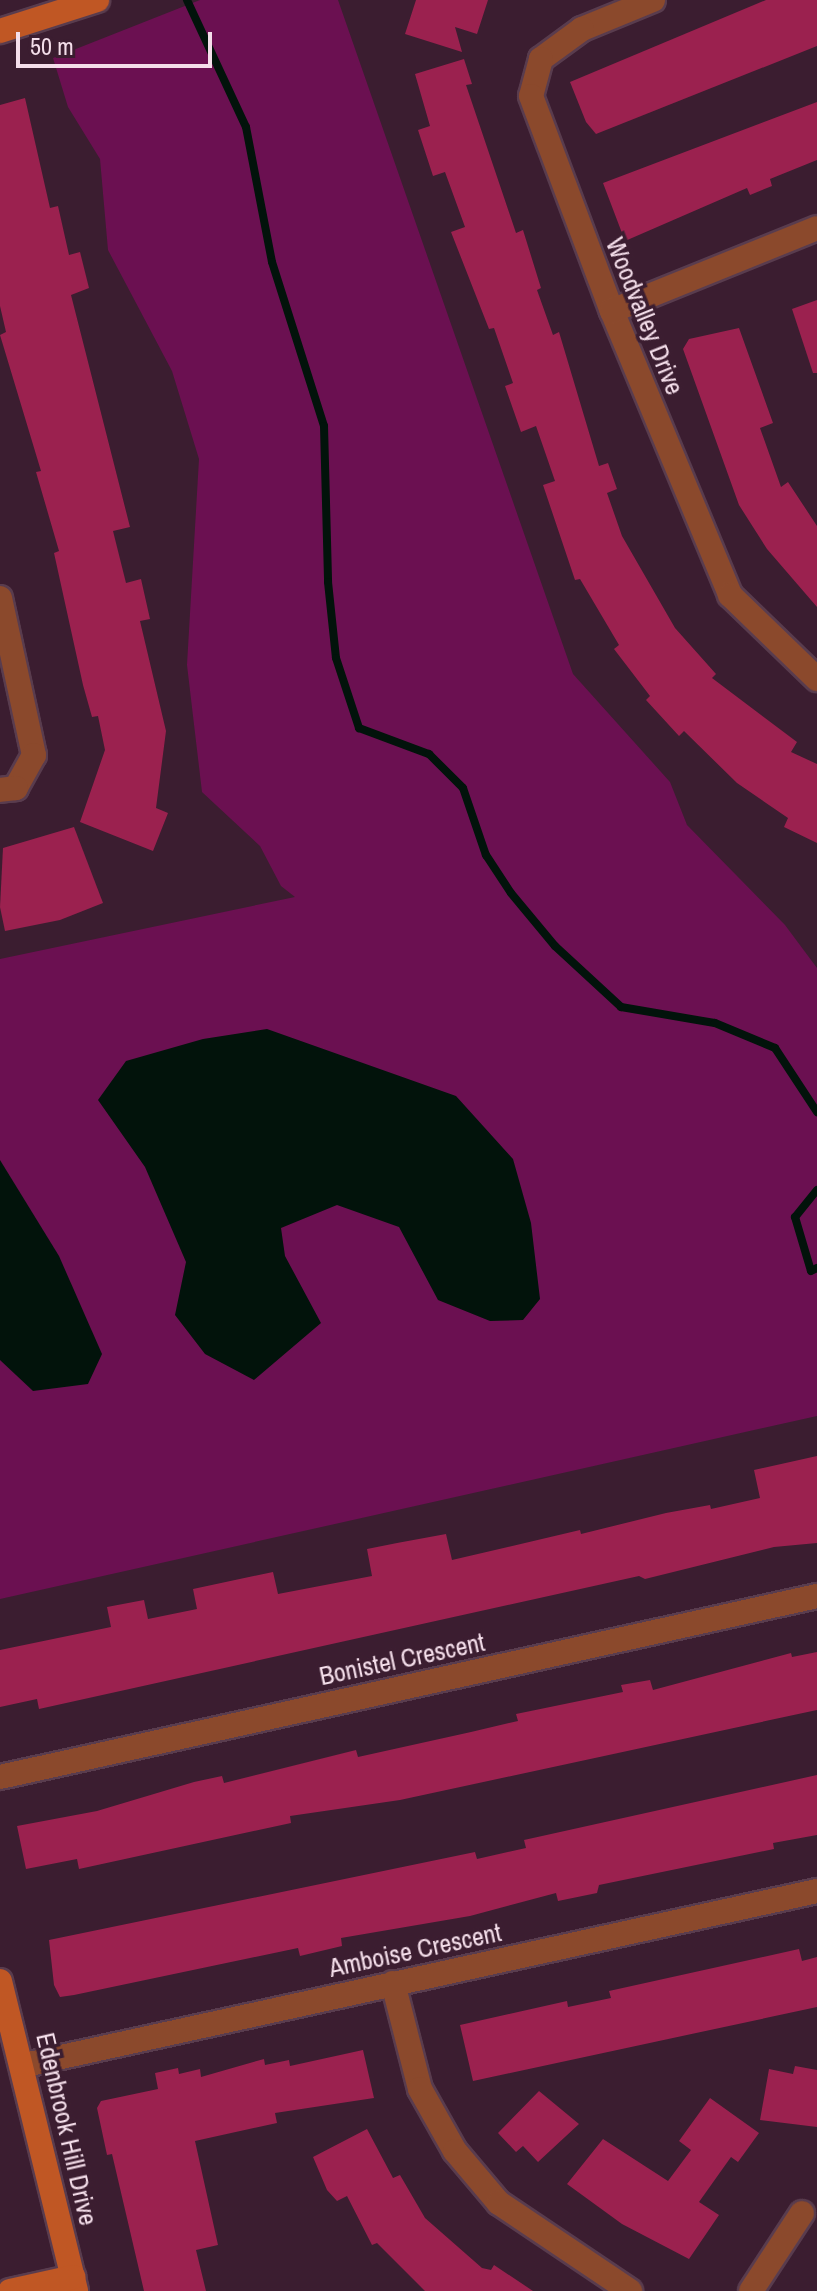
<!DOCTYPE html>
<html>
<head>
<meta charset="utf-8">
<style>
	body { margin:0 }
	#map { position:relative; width:817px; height:2291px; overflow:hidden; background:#3b1d30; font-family:"Archivo Narrow",sans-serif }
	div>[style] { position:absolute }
	.green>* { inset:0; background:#6b1051 }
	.water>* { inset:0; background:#02130b }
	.stream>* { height:8px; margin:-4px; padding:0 4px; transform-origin:4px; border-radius:4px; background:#02130b }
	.building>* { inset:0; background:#9b214f }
	.roads { filter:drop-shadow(2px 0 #593c4e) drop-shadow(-2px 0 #593c4e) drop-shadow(0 2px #593c4e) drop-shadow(0 -2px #593c4e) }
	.street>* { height:24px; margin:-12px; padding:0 12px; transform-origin:12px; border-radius:12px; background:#8b492c }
	.secondary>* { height:24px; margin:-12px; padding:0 12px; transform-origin:12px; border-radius:12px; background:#c05724 }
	span { translate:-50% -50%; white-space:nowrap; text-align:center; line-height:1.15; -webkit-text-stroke:7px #3b1d30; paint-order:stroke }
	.street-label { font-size:26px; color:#f4deea }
	.scale { position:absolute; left:16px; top:32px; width:196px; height:36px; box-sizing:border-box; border:4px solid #f4deea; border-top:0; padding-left:10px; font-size:24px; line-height:28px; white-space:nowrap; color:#f4deea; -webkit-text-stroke:6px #3b1d30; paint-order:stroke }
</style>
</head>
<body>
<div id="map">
	<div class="green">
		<i style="clip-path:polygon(200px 0,338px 0,573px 674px,670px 782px,687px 825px,785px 925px,817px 968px,817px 1416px,0 1599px,0 959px,295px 897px,281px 886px,260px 846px,202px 792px,187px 665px,199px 459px,172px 371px,108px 250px,100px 159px,68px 107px,53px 58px)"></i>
	</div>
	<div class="water">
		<i style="clip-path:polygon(267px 1029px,456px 1096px,513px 1159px,531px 1223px,540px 1299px,523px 1320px,490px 1321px,438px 1300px,399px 1227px,337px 1205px,281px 1228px,285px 1256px,321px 1323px,254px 1380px,205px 1354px,175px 1315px,186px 1262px,145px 1167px,98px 1100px,126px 1061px,203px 1039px)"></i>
		<i style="clip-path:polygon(0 1160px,59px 1256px,102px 1354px,88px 1384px,33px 1391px,0 1360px)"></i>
	</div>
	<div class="stream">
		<i style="left:187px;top:0;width:140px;rotate:65.1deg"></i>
		<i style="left:246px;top:127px;width:137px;rotate:79.1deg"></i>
		<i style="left:272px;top:262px;width:172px;rotate:72.4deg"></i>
		<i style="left:324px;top:426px;width:156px;rotate:88.5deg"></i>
		<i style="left:328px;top:582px;width:76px;rotate:84deg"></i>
		<i style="left:336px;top:658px;width:74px;rotate:71.8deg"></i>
		<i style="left:359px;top:728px;width:75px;rotate:20.4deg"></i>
		<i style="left:429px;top:754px;width:48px;rotate:45deg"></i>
		<i style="left:463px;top:788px;width:71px;rotate:71.1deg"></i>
		<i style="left:486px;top:855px;width:45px;rotate:56.7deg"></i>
		<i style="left:511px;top:893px;width:69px;rotate:50.3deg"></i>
		<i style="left:555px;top:946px;width:90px;rotate:42.7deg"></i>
		<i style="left:621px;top:1007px;width:95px;rotate:9.7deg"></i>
		<i style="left:715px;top:1023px;width:65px;rotate:22.6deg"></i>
		<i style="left:775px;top:1048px;width:77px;rotate:56.7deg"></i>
		<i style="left:817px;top:1190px;width:35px;rotate:129deg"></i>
		<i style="left:795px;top:1217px;width:56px;rotate:73.5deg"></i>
		<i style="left:811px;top:1271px;width:7px;rotate:-27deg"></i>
	</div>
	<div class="building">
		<i style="clip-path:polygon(416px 0,488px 0,477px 34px,455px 27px,462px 52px,405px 34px)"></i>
		<i style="clip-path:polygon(766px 0,817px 0,817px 46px,596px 134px,586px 122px,570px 82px)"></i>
		<i style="clip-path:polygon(464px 59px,472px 84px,466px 85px,516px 233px,523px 230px,541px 288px,537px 290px,553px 335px,559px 332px,599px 466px,608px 463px,617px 489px,607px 493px,622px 536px,675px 628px,716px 674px,712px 678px,797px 742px,791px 752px,817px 764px,817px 843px,784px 827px,788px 818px,737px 783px,684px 731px,679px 736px,646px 700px,650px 696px,614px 649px,619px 645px,580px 579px,575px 580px,543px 485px,555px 481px,536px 426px,521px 432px,505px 386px,513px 383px,494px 328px,489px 329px,451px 232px,465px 227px,445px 172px,433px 176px,418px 130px,430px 126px,415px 74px)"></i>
		<i style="clip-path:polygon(25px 98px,50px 208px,58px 206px,69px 255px,80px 252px,89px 288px,71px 295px,130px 527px,113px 531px,126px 583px,141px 579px,150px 619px,140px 621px,166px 731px,156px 808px,168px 813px,153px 851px,80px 822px,105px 750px,98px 716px,92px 717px,83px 685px,54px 553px,59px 551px,36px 472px,41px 471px,0 335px,6px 332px,0 306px,0 105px)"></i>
		<i style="clip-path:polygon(817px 102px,817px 160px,770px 179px,772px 186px,750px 195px,747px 188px,625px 241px,603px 183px)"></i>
		<i style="clip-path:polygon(817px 300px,817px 373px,813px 373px,792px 309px)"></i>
		<i style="clip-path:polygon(739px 328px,773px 423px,760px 428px,781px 487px,788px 482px,817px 526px,817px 607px,767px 549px,739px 505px,683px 349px,689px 339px)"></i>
		<i style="clip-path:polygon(74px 827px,103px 903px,60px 920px,5px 931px,0 907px,3px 848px)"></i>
		<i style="clip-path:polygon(817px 1456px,817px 1543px,774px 1547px,645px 1579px,639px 1576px,39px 1709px,37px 1699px,0 1707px,0 1650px,111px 1627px,107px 1607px,144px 1600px,148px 1619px,197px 1609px,193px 1589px,273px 1572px,278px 1594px,372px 1576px,367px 1549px,397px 1543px,446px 1534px,452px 1560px,580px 1530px,581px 1534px,666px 1513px,710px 1505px,711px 1509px,760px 1498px,754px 1470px)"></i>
		<i style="clip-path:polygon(817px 1652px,817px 1710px,400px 1800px,290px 1816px,291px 1823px,79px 1869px,77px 1859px,26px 1869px,17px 1826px,97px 1811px,194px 1782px,222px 1776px,224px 1783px,356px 1750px,358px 1757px,471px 1732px,518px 1721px,516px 1714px,623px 1692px,621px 1685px,650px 1680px,653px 1690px,791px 1653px,792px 1657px)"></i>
		<i style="clip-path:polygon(817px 1775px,817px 1835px,773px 1843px,774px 1849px,599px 1885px,597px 1893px,558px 1901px,556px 1893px,470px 1916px,341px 1938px,342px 1946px,300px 1956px,298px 1948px,74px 1995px,60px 1997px,54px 1985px,49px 1940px,475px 1852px,477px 1859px,526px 1848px,524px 1840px)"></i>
		<i style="clip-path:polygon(799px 1949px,802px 1961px,817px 1957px,817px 2007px,473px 2081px,460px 2025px,567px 2001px,568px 2007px,611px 1998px,609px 1991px)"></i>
		<i style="clip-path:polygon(363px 2050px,374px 2098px,275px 2113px,277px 2123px,195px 2141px,218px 2245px,196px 2250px,206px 2291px,144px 2291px,112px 2154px,107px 2155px,97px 2108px,101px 2101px,158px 2089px,155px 2073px,178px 2068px,179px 2074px,200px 2069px,201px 2077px,264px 2059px,265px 2065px,289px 2060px,290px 2066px)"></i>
		<i style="clip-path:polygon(795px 2066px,817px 2070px,817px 2127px,760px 2120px,769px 2069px,793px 2074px)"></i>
		<i style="clip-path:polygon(539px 2091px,579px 2124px,538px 2162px,523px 2146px,516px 2152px,498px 2133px)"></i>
		<i style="clip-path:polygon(710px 2098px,759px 2133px,738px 2162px,731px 2157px,699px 2202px,719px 2215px,689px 2259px,622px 2224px,567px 2184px,603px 2139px,668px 2181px,691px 2150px,679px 2141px)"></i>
		<i style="clip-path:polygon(367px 2129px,393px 2178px,400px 2175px,425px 2218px,482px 2268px,491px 2270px,494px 2265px,533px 2291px,425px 2291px,377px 2243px,372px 2245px,347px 2196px,337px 2201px,327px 2190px,313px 2157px)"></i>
	</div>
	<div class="roads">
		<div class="street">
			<i style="left:653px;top:0;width:77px;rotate:157.8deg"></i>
			<i style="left:582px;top:29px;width:51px;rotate:143.8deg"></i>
			<i style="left:541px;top:59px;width:38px;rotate:105deg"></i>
			<i style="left:531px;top:96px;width:230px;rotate:69.4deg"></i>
			<i style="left:612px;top:311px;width:308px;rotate:67.4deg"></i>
			<i style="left:730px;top:595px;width:121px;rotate:44deg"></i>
			<i style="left:612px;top:311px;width:221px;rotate:-22deg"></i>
			<i style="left:0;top:598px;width:161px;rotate:77.8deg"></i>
			<i style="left:34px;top:755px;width:38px;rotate:119deg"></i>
			<i style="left:16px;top:788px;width:16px;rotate:173deg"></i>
			<i style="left:0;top:1777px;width:837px;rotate:-12.49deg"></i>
			<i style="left:393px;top:1983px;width:109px;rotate:75.7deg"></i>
			<i style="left:420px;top:2089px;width:71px;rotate:60.6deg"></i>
			<i style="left:455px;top:2151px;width:68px;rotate:49.8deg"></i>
			<i style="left:499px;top:2203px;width:158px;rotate:33.9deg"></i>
			<i style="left:25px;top:2065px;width:811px;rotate:-12.39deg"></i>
			<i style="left:751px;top:2291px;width:93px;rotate:-56.8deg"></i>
		</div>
		<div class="secondary">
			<i style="left:0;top:31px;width:102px;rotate:-17.7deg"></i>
			<i style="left:0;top:1981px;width:319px;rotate:76.2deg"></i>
			<i style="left:10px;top:2291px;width:65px;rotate:-12.5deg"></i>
		</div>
	</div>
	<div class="street-label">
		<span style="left:645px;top:316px;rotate:68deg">Woodvalley Drive</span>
		<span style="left:402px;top:1659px;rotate:-12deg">Bonistel Crescent</span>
		<span style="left:415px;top:1950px;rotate:-12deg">Amboise Crescent</span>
		<span style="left:67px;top:2129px;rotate:77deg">Edenbrook Hill Drive</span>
	</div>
	<div class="scale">50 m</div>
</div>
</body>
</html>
